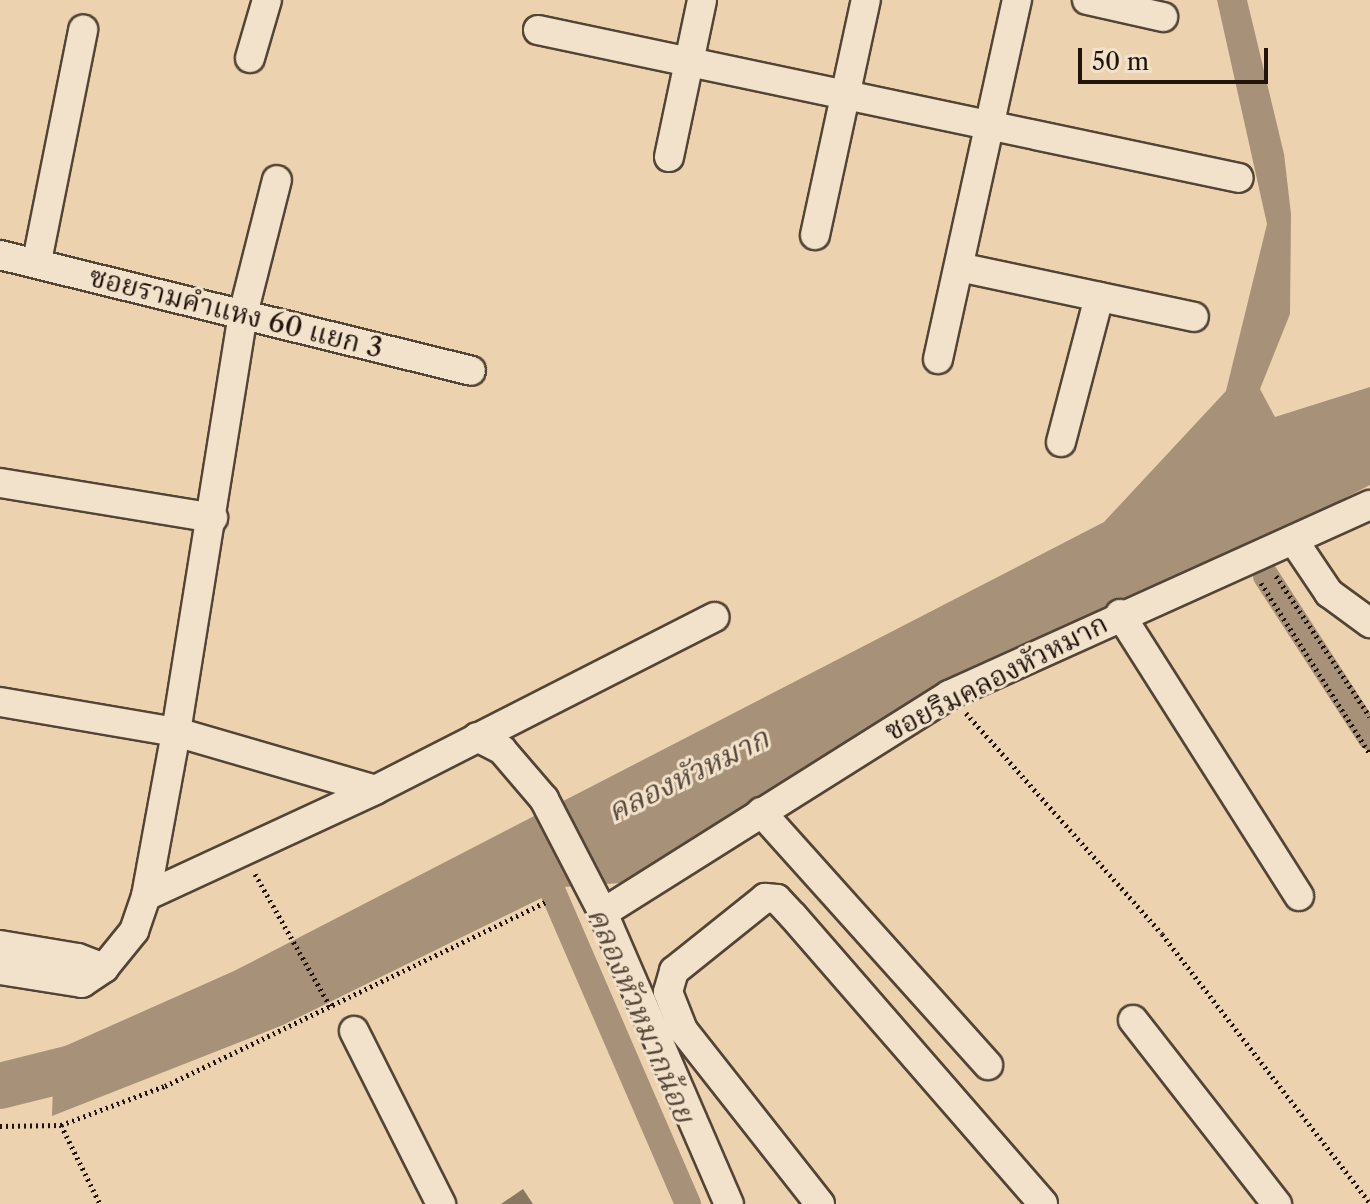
<!DOCTYPE html>
<html>
<head>
<meta charset="utf-8">
<style>
	body { margin:0 }
	#map { position:relative; width:1370px; height:1204px; overflow:hidden; background:#ecd2af; font-family:"Libre Caslon Text","Noto Serif Thai",serif }
	div>[style] { position:absolute }
	.water>* { inset:0; background:#a79178 }
	.canal>* { height:26px; margin:-13px; padding:0 13px; transform-origin:13px; border-radius:13px; background:#a79178 }
	.river>* { height:46px; margin:-23px; padding:0 23px; transform-origin:23px; border-radius:23px; background:#a79178 }
	.building>* { inset:0; background:#8a7761 }
	.path>* { height:5px; margin-top:-2.5px; transform-origin:0; background:repeating-linear-gradient(90deg,#20140d 0 2px,transparent 0 6px) }
	.roads { filter:drop-shadow(2px 0 #534436) drop-shadow(-2px 0 #534436) drop-shadow(0 2px #534436) drop-shadow(0 -2px #534436) }
	.minor>* { height:28px; margin:-14px; padding:0 14px; transform-origin:14px; border-radius:14px; background:#f3e2cb }
	span { translate:-50% -50%; white-space:nowrap; text-align:center; line-height:1.15; -webkit-text-stroke:6px #f3e2cb; paint-order:stroke }
	.street-label { font-size:28px; color:#20140d }
	.water-label { font-size:30px; color:#564638; font-style:italic }
	.scale { position:absolute; left:1078px; top:48px; width:190px; height:36px; box-sizing:border-box; border:4px solid #20140d; border-top:0; padding-left:10px; font-size:24px; line-height:28px; white-space:nowrap; color:#20140d; -webkit-text-stroke:6px #f3e2cb; paint-order:stroke }
</style>
</head>
<body>
<div id="map">
	<div class="water">
		<i style="clip-path:polygon(1217px 0,1247px 0,1284px 154px,1291px 214px,1290px 314px,1260px 389px,1275px 417px,1370px 387px,1370px 485px,1270px 537px,941px 687px,621px 883px,564px 887px,283px 1025px,52px 1116px,54px 1051px,234px 971px,1104px 522px,1226px 391px,1267px 224px)"></i>
	</div>
	<div class="canal">
		<i style="left:1266px;top:576px;width:192px;rotate:57.1deg"></i>
		<i style="left:540px;top:862px;width:373px;rotate:66.6deg"></i>
	</div>
	<div class="river">
		<i style="left:0;top:1086px;width:115px;rotate:-14deg"></i>
	</div>
	<div class="building">
		<i style="clip-path:polygon(523px 1189px,533px 1204px,501px 1204px)"></i>
	</div>
	<div class="path">
		<i style="left:1276px;top:576px;width:169px;rotate:56.3deg"></i>
		<i style="left:1261px;top:583px;width:203px;rotate:57.5deg"></i>
		<i style="left:966px;top:713px;width:295px;rotate:48.4deg"></i>
		<i style="left:1162px;top:934px;width:340px;rotate:52.3deg"></i>
		<i style="left:255px;top:874px;width:154px;rotate:60.4deg"></i>
		<i style="left:61px;top:1125px;width:88px;rotate:63.7deg"></i>
		<i style="left:0;top:1126px;width:61px;rotate:-0.9deg"></i>
		<i style="left:61px;top:1125px;width:111px;rotate:-20.6deg"></i>
		<i style="left:165px;top:1086px;width:425px;rotate:-25.8deg"></i>
	</div>
	<div class="roads">
		<div class="minor">
			<i style="left:1087px;top:0;width:78px;rotate:12.6deg"></i>
			<i style="left:538px;top:30px;width:716px;rotate:11.92deg"></i>
			<i style="left:250px;top:58px;width:60px;rotate:-73.7deg"></i>
			<i style="left:669px;top:157px;width:160px;rotate:-78.1deg"></i>
			<i style="left:815px;top:235px;width:240px;rotate:-77.8deg"></i>
			<i style="left:0;top:255px;width:485px;rotate:13.8deg"></i>
			<i style="left:37px;top:261px;width:236px;rotate:-78.7deg"></i>
			<i style="left:959px;top:267px;width:240px;rotate:12deg"></i>
			<i style="left:938px;top:359px;width:368px;rotate:-77.6deg"></i>
			<i style="left:1061px;top:442px;width:150px;rotate:-75.3deg"></i>
			<i style="left:0;top:483px;width:216px;rotate:9.3deg"></i>
			<i style="left:1294px;top:541px;width:63px;rotate:56.1deg"></i>
			<i style="left:1329px;top:593px;width:51px;rotate:36.2deg"></i>
			<i style="left:1120px;top:614px;width:334px;rotate:57.6deg"></i>
			<i style="left:0;top:702px;width:179px;rotate:9.7deg"></i>
			<i style="left:176px;top:732px;width:207px;rotate:16.2deg"></i>
			<i style="left:477px;top:737px;width:28px;rotate:27deg"></i>
			<i style="left:502px;top:750px;width:65px;rotate:49.4deg"></i>
			<i style="left:544px;top:799px;width:128px;rotate:62.6deg"></i>
			<i style="left:603px;top:913px;width:317px;rotate:66.6deg"></i>
			<i style="left:761px;top:812px;width:340px;rotate:48.1deg"></i>
			<i style="left:146px;top:896px;width:252px;rotate:-24.8deg"></i>
			<i style="left:375px;top:790px;width:381px;rotate:-27deg"></i>
			<i style="left:603px;top:913px;width:409px;rotate:-32.2deg"></i>
			<i style="left:949px;top:695px;width:462px;rotate:-24.3deg"></i>
			<i style="left:0;top:945px;width:79px;rotate:9.5deg"></i>
			<i style="left:78px;top:958px;width:28px;rotate:21deg"></i>
			<i style="left:0;top:970px;width:83px;rotate:9deg"></i>
			<i style="left:82px;top:983px;width:27px;rotate:-34deg"></i>
			<i style="left:104px;top:968px;width:48px;rotate:-51deg"></i>
			<i style="left:134px;top:931px;width:37px;rotate:-71deg"></i>
			<i style="left:146px;top:896px;width:167px;rotate:-79.6deg"></i>
			<i style="left:176px;top:732px;width:423px;rotate:-80.9deg"></i>
			<i style="left:243px;top:314px;width:138px;rotate:-75.8deg"></i>
			<i style="left:1133px;top:1020px;width:234px;rotate:52deg"></i>
			<i style="left:354px;top:1031px;width:194px;rotate:63.3deg"></i>
			<i style="left:820px;top:1204px;width:221px;rotate:-128.2deg"></i>
			<i style="left:683px;top:1030px;width:41px;rotate:-111.5deg"></i>
			<i style="left:668px;top:992px;width:22px;rotate:-74deg"></i>
			<i style="left:674px;top:971px;width:117px;rotate:-38.7deg"></i>
			<i style="left:765px;top:898px;width:12px;rotate:5deg"></i>
			<i style="left:777px;top:899px;width:23px;rotate:47deg"></i>
			<i style="left:793px;top:916px;width:381px;rotate:49deg"></i>
		</div>
	</div>
	<div class="street-label">
		<span style="left:236px;top:312px;rotate:14deg">ซอยรามคำแหง 60 แยก 3</span>
		<span style="left:996px;top:677px;rotate:-27deg">ซอยริมคลองหัวหมาก</span>
	</div>
	<div class="water-label">
		<span style="left:688px;top:775px;rotate:-26deg">คลองหัวหมาก</span>
		<span style="left:641px;top:1015px;rotate:67deg">คลองหัวหมากน้อย</span>
	</div>
	<div class="scale">50 m</div>
</div>
</body>
</html>
